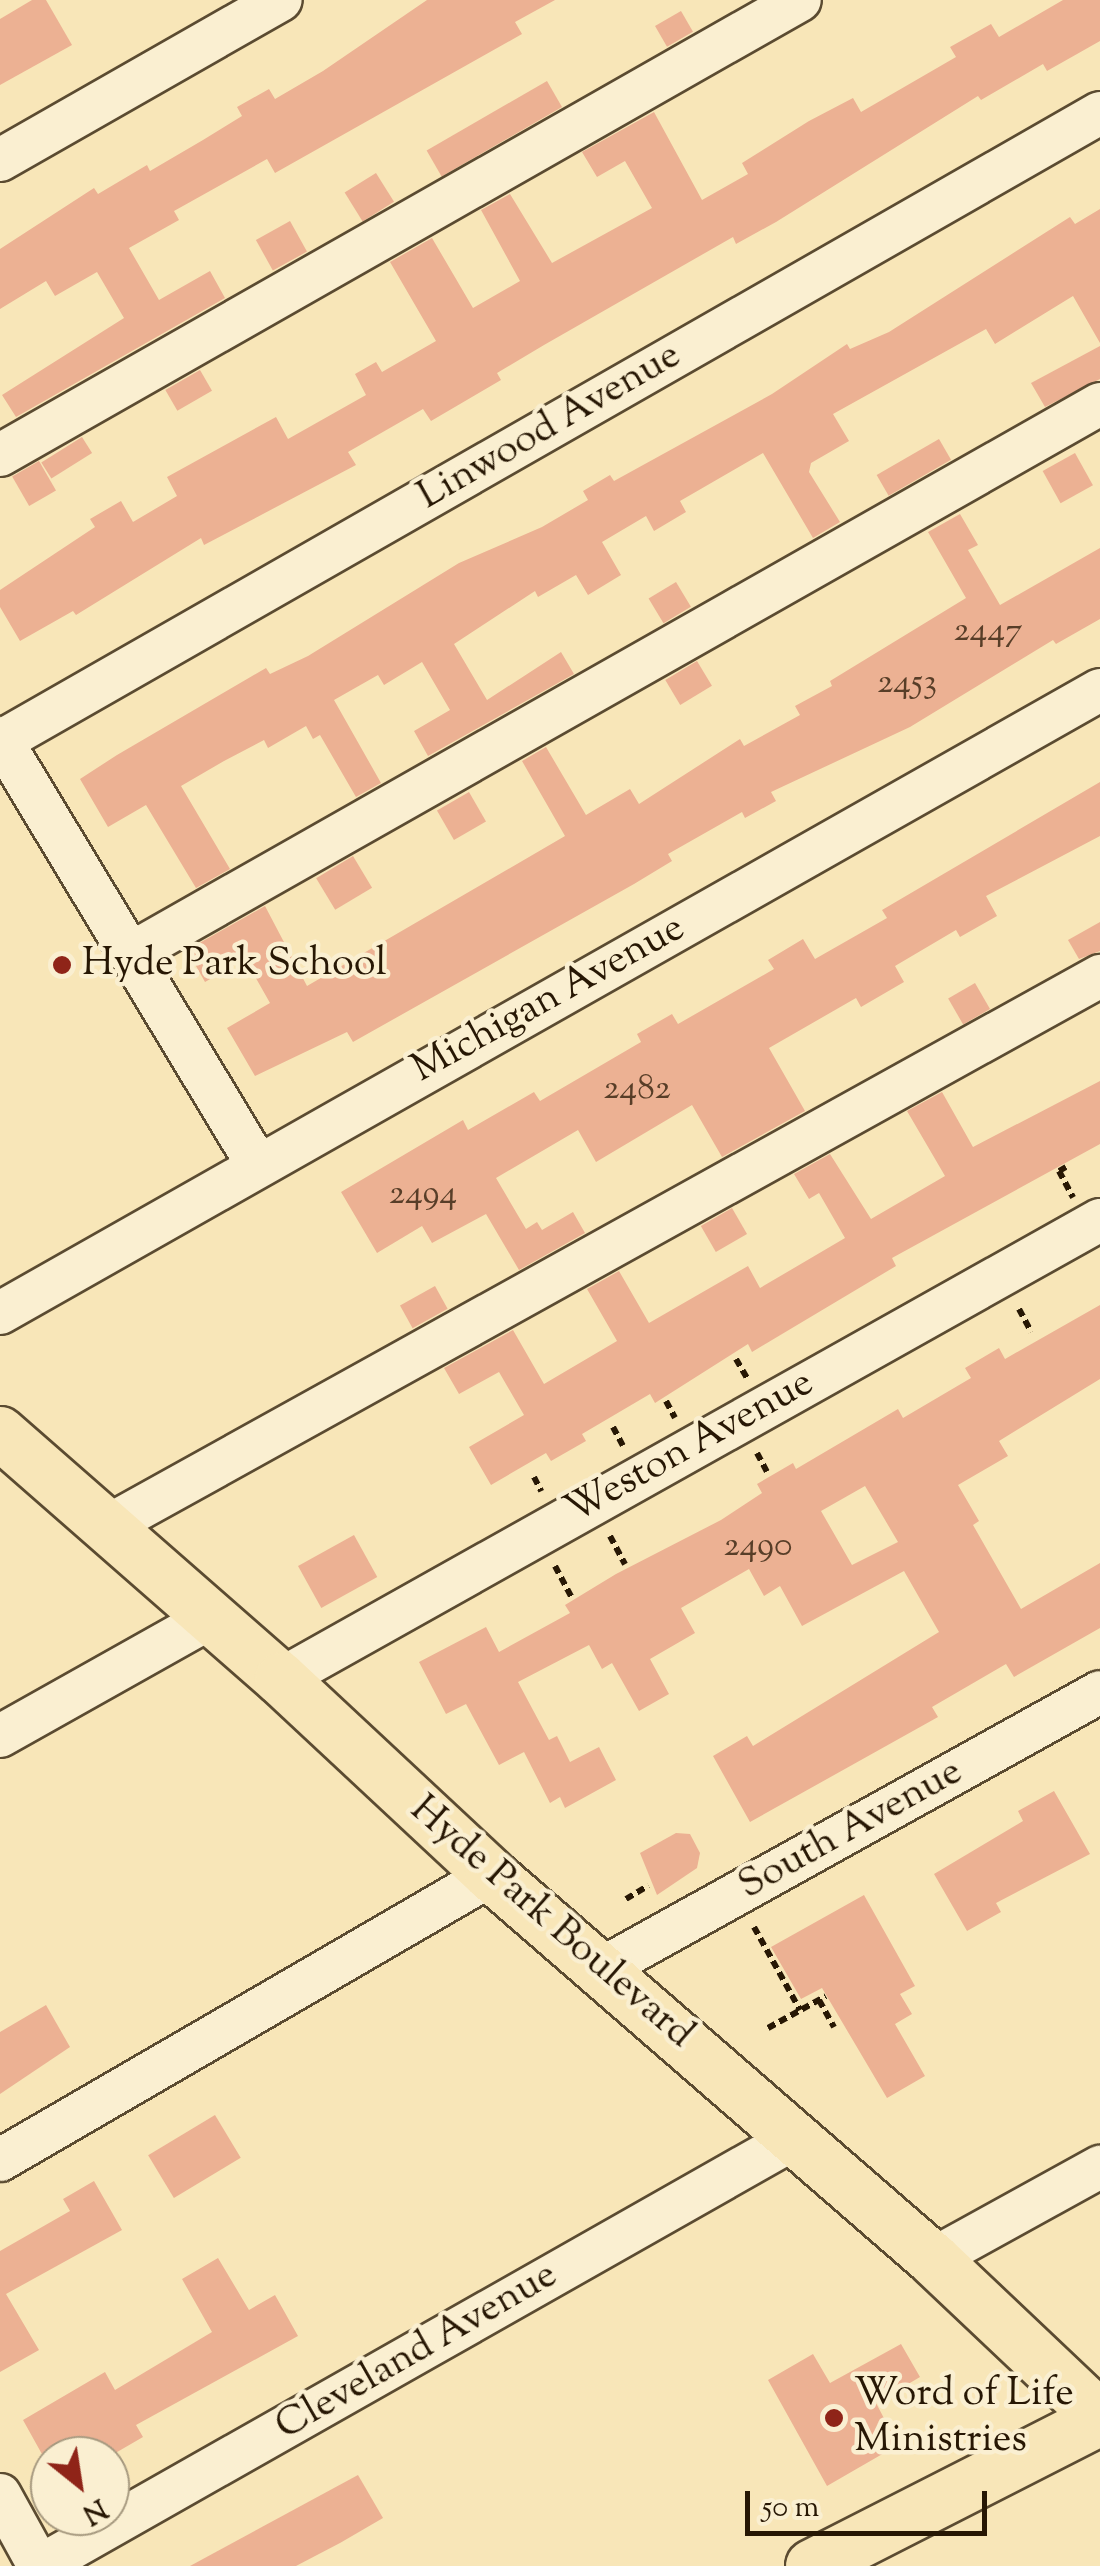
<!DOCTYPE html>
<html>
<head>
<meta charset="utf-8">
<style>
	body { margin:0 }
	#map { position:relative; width:1100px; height:2566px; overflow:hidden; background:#f8e6b8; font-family:"Sorts Mill Goudy",serif }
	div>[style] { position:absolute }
	.building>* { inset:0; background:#ecb193; transform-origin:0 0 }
	.path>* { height:6px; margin-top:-3px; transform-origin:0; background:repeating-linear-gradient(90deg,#271704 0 8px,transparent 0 13px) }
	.roads { filter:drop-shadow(2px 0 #5b4b31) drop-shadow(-2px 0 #5b4b31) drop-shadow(0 2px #5b4b31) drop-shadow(0 -2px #5b4b31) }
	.minor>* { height:42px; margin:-21px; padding:0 21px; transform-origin:21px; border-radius:21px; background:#faefd1 }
	.major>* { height:52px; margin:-26px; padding:0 26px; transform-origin:26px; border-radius:26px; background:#f8e6b8 }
	.dots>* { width:28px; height:28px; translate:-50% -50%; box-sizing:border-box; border:5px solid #faefd1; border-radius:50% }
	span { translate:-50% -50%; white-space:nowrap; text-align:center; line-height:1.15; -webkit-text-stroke:9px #faefd1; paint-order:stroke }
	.number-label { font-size:35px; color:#583e28 }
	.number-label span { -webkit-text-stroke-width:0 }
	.street-label { font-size:40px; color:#271704 }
	.poi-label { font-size:40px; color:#271704 }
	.left { translate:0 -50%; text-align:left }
	.north { position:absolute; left:30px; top:2436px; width:100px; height:100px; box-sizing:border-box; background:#faefd1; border:2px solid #a6997f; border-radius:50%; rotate:150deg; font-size:28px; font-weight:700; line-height:40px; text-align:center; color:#271704 }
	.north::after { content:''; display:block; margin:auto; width:35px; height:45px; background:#8f2418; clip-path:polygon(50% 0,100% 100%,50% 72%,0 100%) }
	.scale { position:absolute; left:745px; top:2491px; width:242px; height:45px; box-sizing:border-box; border:5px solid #271704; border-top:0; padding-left:12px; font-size:30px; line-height:35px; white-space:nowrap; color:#271704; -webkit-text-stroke:8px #faefd1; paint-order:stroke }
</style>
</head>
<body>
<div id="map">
	<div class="building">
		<i style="clip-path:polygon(32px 0,46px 0,72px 45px,0 85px,0 19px)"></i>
		<i style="clip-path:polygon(427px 0,555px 0,515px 22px,522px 34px,275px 173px,267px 159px,174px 211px,179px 220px,129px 248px,159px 300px,210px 271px,225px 298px,16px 417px,2px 395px,124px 318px,97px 272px,55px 296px,46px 281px,0 309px,0 249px,94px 188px,98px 194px,147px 165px,150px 171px,203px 140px,242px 116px,237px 107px,269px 89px,275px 99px,323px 71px)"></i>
		<i style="clip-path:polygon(1063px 0,1100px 0,1100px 41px,1047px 71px,1043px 64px,981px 100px,978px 96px,776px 222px,736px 244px,733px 237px,544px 345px,497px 373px,501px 380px,431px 421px,423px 409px,348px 452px,356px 465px,204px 545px,201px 538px,76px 615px,73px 611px,20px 641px,0 607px,0 590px,95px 527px,90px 519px,121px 501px,133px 522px,177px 496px,167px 477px,276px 417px,288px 439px,366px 395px,355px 374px,376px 362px,382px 372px,436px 341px,390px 262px,432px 238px,473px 308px,520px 281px,481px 210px,510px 194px,552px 263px,652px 208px,625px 161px,597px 177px,582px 152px,654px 112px,702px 200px,748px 174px,742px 163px,809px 121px,853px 98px,861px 112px,956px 57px,950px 47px,991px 24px,999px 37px)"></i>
		<i style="left:681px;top:11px;width:24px;height:30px;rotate:60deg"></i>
		<i style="left:547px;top:81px;width:30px;height:139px;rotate:60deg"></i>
		<i style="left:376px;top:173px;width:34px;height:37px;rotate:58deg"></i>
		<i style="clip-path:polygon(1100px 209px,1100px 343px,1073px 296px,995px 344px,986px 329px,833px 414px,849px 441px,811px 463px,809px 472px,840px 522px,813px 538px,763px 453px,680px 501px,686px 512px,654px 531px,646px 516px,602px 542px,621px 575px,588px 595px,576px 575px,538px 597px,535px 591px,454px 644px,487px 700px,561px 652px,574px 674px,428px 756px,414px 731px,450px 710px,422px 662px,384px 685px,378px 675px,334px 700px,381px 783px,356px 797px,320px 735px,313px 739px,306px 726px,268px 748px,264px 740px,224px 761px,181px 786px,230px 869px,196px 888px,146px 805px,108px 827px,80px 779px,117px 755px,266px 668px,270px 674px,308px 656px,459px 563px,542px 527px,588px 500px,583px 491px,610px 475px,614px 481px,772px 394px,847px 344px,850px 349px,889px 332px,1070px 217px,1075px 224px)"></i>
		<i style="left:290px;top:221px;width:35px;height:39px;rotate:61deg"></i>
		<i style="clip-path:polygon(1100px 346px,1100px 379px,1045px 407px,1031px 383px)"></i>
		<i style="left:200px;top:370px;width:24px;height:40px;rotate:60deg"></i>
		<i style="left:82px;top:437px;width:19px;height:48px;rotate:58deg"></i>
		<i style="left:939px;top:439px;width:24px;height:72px;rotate:60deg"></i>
		<i style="left:1075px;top:453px;width:37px;height:37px;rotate:61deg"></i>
		<i style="left:39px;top:461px;width:34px;height:31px;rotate:60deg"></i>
		<i style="clip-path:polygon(960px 514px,978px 545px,968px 550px,1000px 605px,1100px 548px,1100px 619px,1056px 644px,1053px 640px,910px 727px,771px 792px,776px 801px,745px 818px,742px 812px,668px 854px,672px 861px,634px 884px,353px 1042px,347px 1032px,255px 1076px,227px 1028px,270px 1003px,245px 959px,205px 982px,187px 950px,265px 906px,307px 986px,565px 836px,522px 761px,546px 747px,586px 815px,630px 789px,639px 804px,740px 739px,744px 746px,800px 715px,795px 706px,832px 686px,830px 681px,966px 598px,928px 532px)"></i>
		<i style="left:676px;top:582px;width:29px;height:32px;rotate:59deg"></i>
		<i style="left:697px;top:661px;width:29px;height:37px;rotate:59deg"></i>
		<i style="clip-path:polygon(1100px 782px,1100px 836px,986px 896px,997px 916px,960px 937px,956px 930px,895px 966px,904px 982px,861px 1007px,856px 998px,769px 1048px,805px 1111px,722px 1157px,692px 1105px,596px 1162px,578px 1130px,496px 1178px,526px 1229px,537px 1222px,542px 1230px,573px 1212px,585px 1233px,519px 1270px,486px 1214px,432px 1243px,422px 1226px,377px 1253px,341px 1192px,463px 1120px,468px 1130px,534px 1092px,540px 1101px,641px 1042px,637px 1034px,672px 1014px,678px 1024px,774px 969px,768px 960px,803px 939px,815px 959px,887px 918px,882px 910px)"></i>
		<i style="left:469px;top:792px;width:34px;height:37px;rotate:60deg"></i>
		<i style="left:353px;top:856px;width:37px;height:43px;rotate:59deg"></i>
		<i style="clip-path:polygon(1100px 922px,1100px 951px,1079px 959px,1068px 940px)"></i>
		<i style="left:975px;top:983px;width:30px;height:31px;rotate:60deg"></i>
		<i style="clip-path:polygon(1100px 1081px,1100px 1144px,892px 1258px,896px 1266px,752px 1352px,748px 1344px,655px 1403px,650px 1394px,582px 1434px,586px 1441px,551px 1461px,546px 1453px,491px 1485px,469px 1447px,524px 1415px,499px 1372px,459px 1394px,444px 1368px,513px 1330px,544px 1384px,617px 1341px,587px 1289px,619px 1271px,649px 1323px,748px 1266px,760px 1288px,845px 1238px,819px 1193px,809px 1199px,794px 1174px,830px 1154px,871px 1219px,945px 1176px,907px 1111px,942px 1092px,973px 1147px)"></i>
		<i style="left:732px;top:1208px;width:30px;height:36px;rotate:60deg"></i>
		<i style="left:435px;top:1286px;width:26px;height:40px;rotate:61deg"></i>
		<i style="clip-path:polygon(evenodd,1100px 1305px,1100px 1379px,999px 1441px,1008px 1456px,958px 1485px,979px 1521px,973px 1525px,1021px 1609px,1100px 1563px,1100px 1628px,1014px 1677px,1006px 1664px,932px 1707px,938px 1717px,750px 1822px,713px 1756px,747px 1736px,753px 1746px,939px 1632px,904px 1571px,802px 1626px,780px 1586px,764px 1596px,749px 1569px,681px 1608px,695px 1633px,650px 1659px,669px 1694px,639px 1711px,612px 1663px,602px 1669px,589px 1645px,518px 1682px,549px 1740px,557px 1736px,570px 1762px,599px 1747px,616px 1780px,565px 1808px,560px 1797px,550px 1803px,524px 1752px,499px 1765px,466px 1704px,446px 1714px,419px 1662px,486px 1627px,499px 1652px,570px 1613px,565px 1605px,616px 1574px,721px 1520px,762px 1493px,757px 1484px,793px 1463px,796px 1469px,898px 1409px,903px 1418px,971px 1378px,965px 1368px,999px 1348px,1005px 1359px,1100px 1305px,865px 1486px,898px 1542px,852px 1565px,821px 1511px,865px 1486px)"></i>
		<i style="left:354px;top:1535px;width:48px;height:64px;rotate:61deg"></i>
		<i style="clip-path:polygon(1054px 1791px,1090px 1854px,996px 1903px,1001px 1912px,967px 1931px,934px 1874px,1023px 1821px,1018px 1811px)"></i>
		<i style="clip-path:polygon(676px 1833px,690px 1834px,700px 1853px,697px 1868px,657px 1895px,640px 1853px)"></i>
		<i style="clip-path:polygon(864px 1895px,915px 1986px,900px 1994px,912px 2014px,895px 2024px,925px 2076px,887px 2098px,822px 1988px,801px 1999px,771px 1947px)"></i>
		<i style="clip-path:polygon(46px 2005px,70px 2047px,0 2094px,0 2032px)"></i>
		<i style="left:215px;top:2115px;width:50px;height:78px;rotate:59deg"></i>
		<i style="clip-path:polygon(94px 2181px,122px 2230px,6px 2294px,39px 2350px,0 2372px,0 2251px,70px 2211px,63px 2199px)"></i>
		<i style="clip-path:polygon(218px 2258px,249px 2310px,275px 2295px,298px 2336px,136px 2425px,143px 2437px,112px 2455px,105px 2444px,84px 2456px,43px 2456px,23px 2420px,105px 2372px,115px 2390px,212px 2332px,182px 2279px)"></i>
		<i style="clip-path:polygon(901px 2344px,920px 2377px,876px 2403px,898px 2445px,827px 2486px,768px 2380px,813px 2354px,830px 2383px)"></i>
		<i style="clip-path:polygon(358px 2475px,383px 2518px,340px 2543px,296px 2566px,190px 2566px)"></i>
	</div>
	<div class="path">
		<i style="left:1066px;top:1167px;width:8px;rotate:150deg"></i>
		<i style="left:1059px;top:1171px;width:30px;rotate:62deg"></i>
		<i style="left:1019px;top:1309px;width:26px;rotate:62deg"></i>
		<i style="left:736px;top:1359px;width:22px;rotate:60deg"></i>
		<i style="left:666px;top:1401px;width:19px;rotate:62deg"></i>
		<i style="left:613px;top:1427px;width:21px;rotate:62deg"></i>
		<i style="left:757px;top:1453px;width:21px;rotate:62deg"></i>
		<i style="left:534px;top:1477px;width:16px;rotate:63deg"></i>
		<i style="left:610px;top:1536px;width:32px;rotate:62deg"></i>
		<i style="left:555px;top:1566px;width:38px;rotate:62deg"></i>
		<i style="left:626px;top:1899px;width:26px;rotate:-31deg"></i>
		<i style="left:754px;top:1927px;width:95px;rotate:61deg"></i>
		<i style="left:819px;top:2000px;width:31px;rotate:61deg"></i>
		<i style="left:768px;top:2028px;width:66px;rotate:-28.9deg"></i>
	</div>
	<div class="roads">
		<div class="minor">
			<i style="left:0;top:160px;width:323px;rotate:-29.7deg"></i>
			<i style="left:0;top:455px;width:920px;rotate:-29.63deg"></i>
			<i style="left:0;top:738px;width:499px;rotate:58.9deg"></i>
			<i style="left:0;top:742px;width:1267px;rotate:-29.76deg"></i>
			<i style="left:130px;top:954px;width:1115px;rotate:-29.55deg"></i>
			<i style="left:0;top:1313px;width:1264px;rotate:-29.53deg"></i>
			<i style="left:106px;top:1527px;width:1137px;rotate:-29deg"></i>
			<i style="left:281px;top:1679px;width:939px;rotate:-29.27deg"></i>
			<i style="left:0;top:1736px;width:241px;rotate:-29.3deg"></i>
			<i style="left:603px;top:1968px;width:568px;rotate:-29.04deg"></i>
			<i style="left:0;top:2160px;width:568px;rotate:-30.13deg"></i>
			<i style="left:933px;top:2259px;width:191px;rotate:-28.9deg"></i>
			<i style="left:0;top:2495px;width:81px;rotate:61.2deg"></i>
			<i style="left:40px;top:2566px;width:868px;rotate:-29.55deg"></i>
		</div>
		<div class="major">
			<i style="left:0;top:1433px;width:373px;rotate:41.2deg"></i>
			<i style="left:281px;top:1679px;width:287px;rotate:43deg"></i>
			<i style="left:491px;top:1875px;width:586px;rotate:40.98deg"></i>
			<i style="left:933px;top:2259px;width:230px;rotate:43.4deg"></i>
			<i style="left:812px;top:2566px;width:323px;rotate:-27deg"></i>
		</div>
	</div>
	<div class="dots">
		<i style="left:62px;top:965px;background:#8f2418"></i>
		<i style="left:834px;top:2418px;background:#8f2418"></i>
	</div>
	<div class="number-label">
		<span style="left:988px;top:632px">2447</span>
		<span style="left:907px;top:684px">2453</span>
		<span style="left:637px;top:1090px">2482</span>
		<span style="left:423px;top:1195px">2494</span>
		<span style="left:758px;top:1547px">2490</span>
	</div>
	<div class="street-label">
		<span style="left:550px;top:427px;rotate:-30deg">Linwood Avenue</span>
		<span style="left:549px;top:1000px;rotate:-29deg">Michigan Avenue</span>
		<span style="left:690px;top:1448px;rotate:-29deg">Weston Avenue</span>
		<span style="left:851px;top:1830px;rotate:-29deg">South Avenue</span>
		<span style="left:551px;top:1923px;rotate:41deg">Hyde Park Boulevard</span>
		<span style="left:417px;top:2352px;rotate:-30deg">Cleveland Avenue</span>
	</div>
	<div class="poi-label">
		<span class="left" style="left:82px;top:965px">Hyde Park School</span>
		<span class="left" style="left:854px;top:2418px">Word of Life<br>Ministries</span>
	</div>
	<div class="north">N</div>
	<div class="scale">50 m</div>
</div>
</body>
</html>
